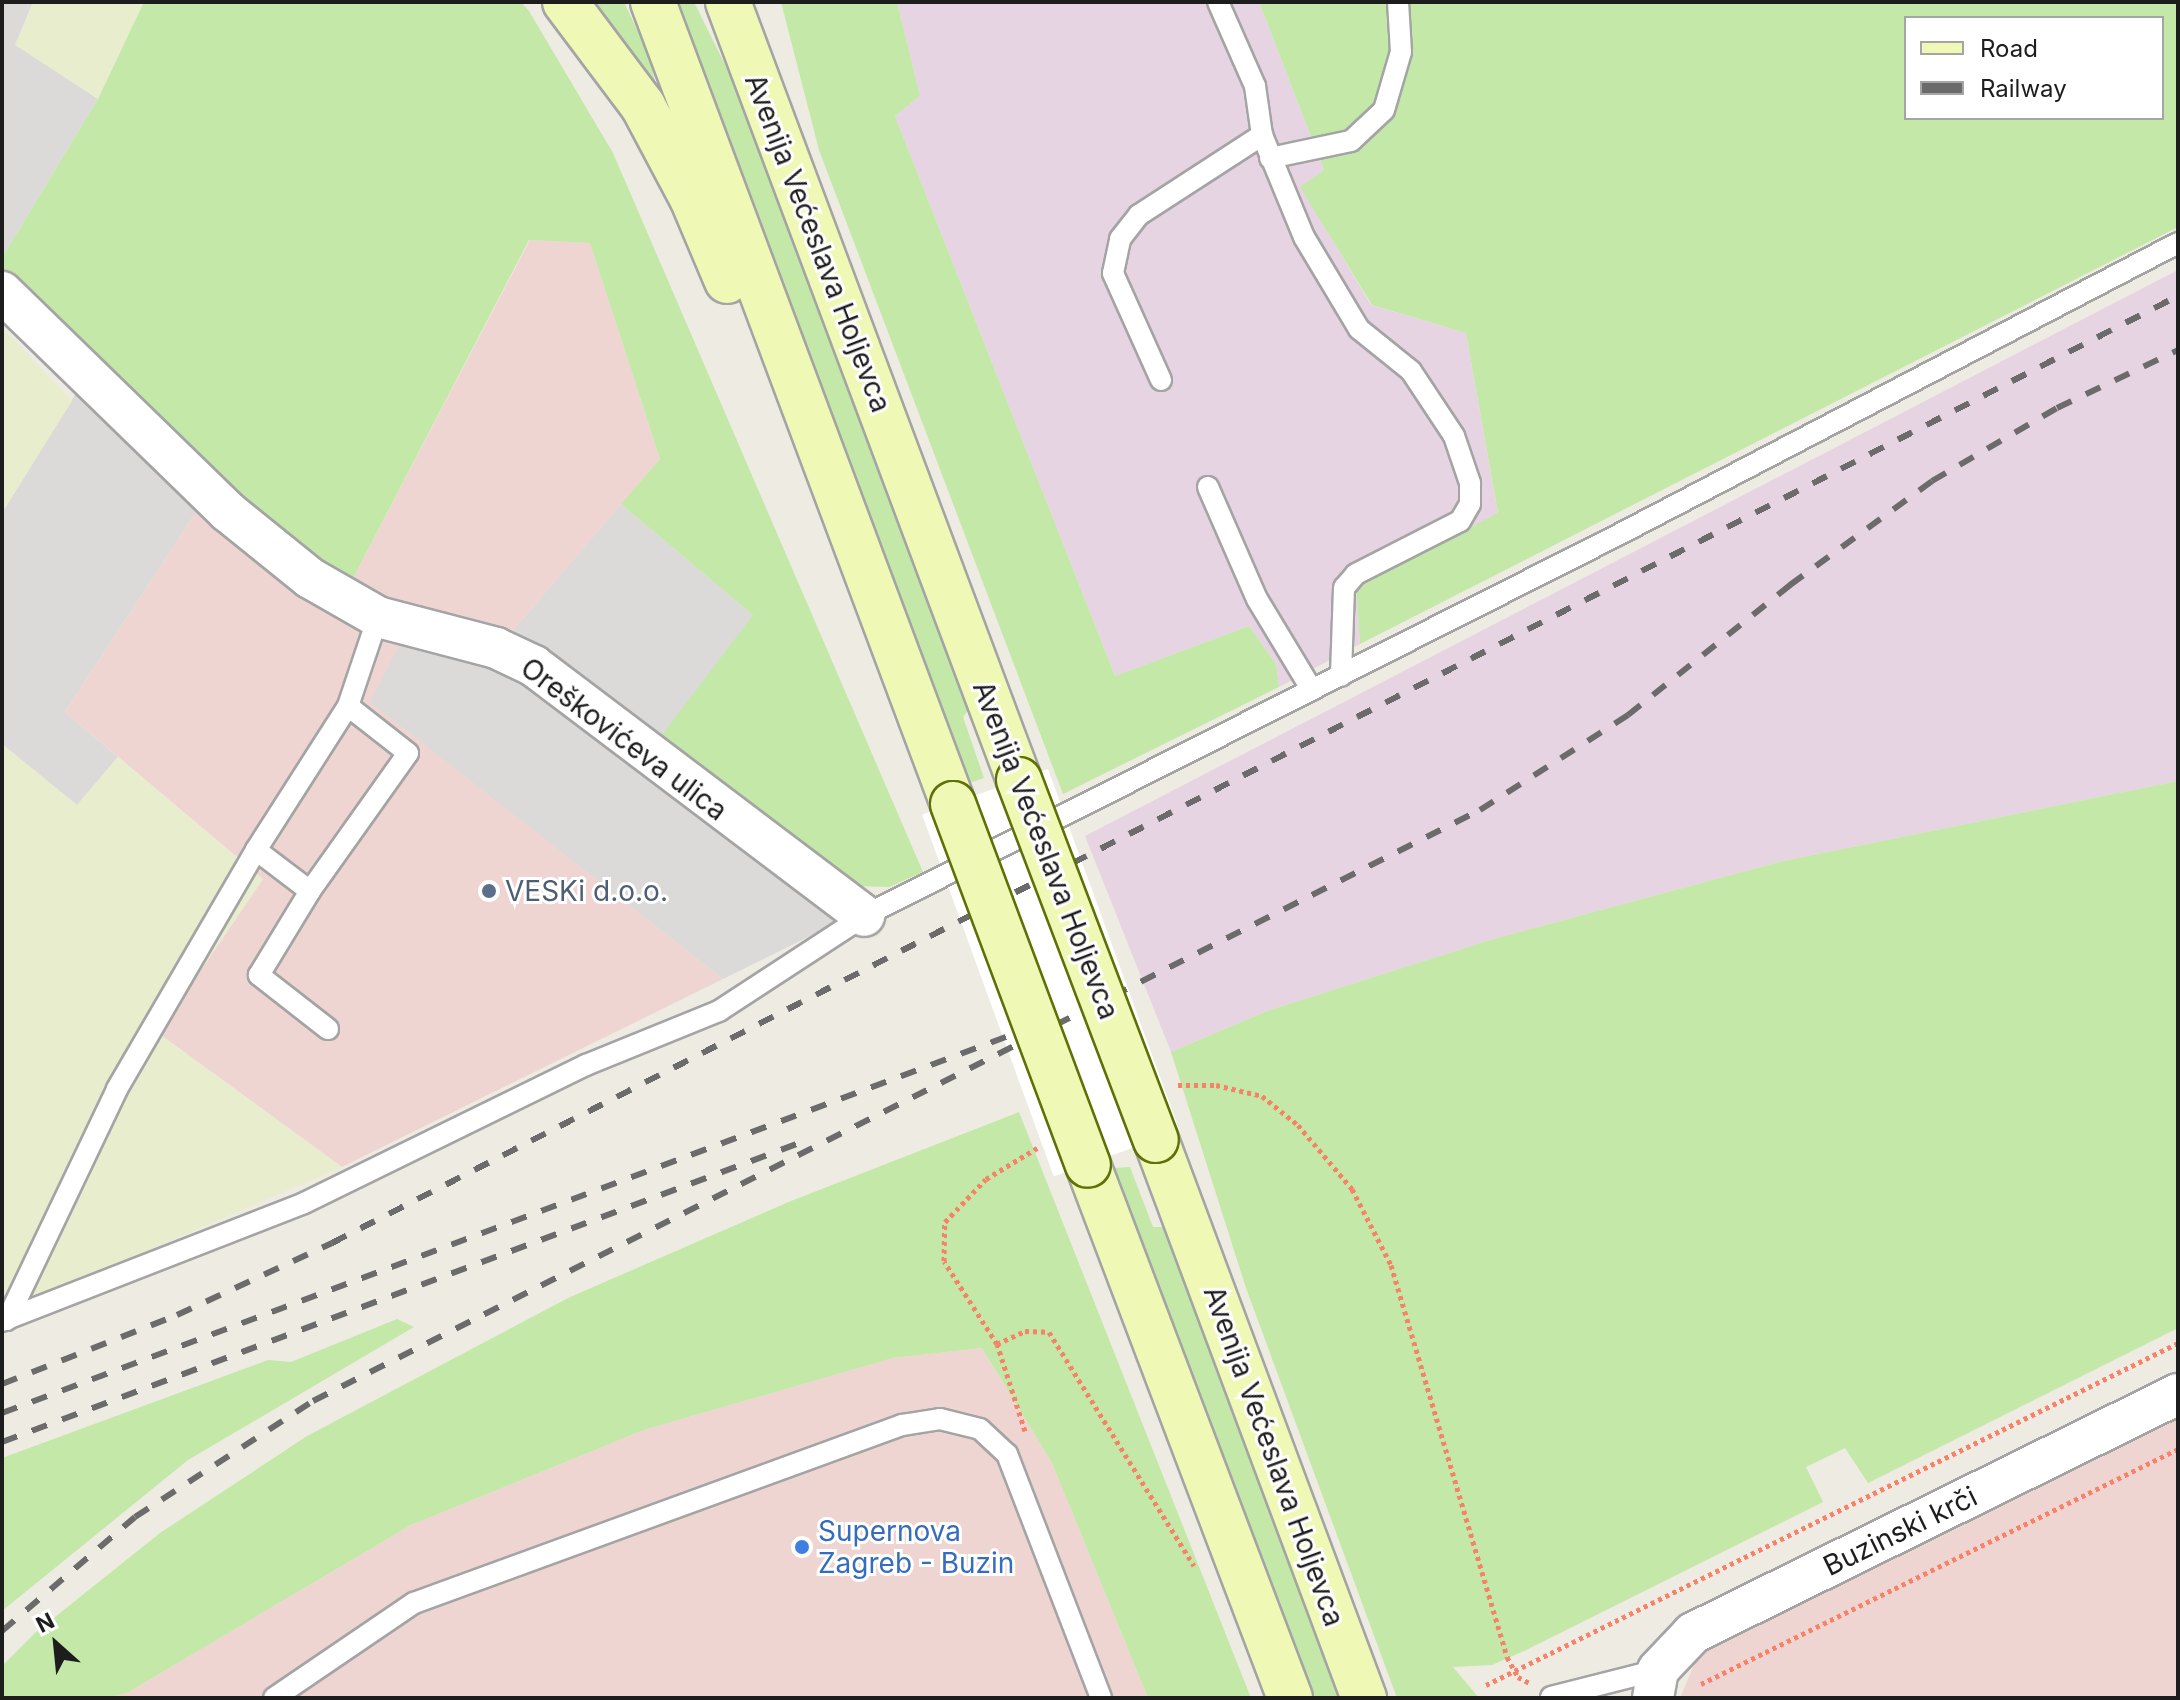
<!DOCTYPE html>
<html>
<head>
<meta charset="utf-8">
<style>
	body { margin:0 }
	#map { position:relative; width:2180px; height:1700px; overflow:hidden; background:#eeebe2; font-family:Inter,sans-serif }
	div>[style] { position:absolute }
	.residential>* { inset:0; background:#dbdad9 }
	.commercial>* { inset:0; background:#efd5d1 }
	.industrial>* { inset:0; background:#e7d4e2 }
	.farmland>* { inset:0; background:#e8edcd }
	.grass>* { inset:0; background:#c3e8a8 }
	.pier>* { inset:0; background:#fff; transform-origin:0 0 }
	.path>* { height:5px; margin-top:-2.5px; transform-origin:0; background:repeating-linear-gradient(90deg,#f88269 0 4px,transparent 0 8px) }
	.roads { filter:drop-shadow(2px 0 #a4a4a4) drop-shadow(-2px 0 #a4a4a4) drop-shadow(0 2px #a4a4a4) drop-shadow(0 -2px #a4a4a4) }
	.service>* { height:20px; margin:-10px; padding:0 10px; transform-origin:10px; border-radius:10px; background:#fff }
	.minor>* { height:40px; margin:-20px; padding:0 20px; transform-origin:20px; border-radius:20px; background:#fff }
	.secondary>* { height:44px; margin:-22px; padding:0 22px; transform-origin:22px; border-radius:22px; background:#f0f8b6 }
	.rail>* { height:6px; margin-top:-3px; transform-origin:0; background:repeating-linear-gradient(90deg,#6b6b6b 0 16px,transparent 0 32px) }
	.bridges { filter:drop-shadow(2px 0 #5e7106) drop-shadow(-2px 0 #5e7106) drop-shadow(0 2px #5e7106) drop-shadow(0 -2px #5e7106) }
	.secondary-bridge>* { height:44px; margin:-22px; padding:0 22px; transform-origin:22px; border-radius:22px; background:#f0f8b6 }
	.dots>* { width:22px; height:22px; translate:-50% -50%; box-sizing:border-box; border:4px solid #fff; border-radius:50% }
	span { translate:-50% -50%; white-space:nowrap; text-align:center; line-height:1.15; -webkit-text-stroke:6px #fff; paint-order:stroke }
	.street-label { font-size:28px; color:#1d1d1d }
	.service-label { font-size:28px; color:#4e5e75 }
	.left { translate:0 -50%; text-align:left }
	.shop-label { font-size:28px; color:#366cbe }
	.frame { position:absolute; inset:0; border:4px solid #1d1d1d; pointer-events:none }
	.legend { position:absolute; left:1904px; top:16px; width:260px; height:104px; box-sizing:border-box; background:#fff; border:2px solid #a5a5a5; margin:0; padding:10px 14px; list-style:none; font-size:24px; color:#1d1d1d }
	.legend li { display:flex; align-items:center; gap:16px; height:40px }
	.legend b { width:40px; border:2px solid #a5a5a5 }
	.north { position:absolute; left:16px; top:1604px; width:80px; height:80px; -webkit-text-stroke:6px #fff; paint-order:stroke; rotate:333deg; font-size:22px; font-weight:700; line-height:32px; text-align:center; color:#1d1d1d }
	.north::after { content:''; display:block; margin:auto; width:28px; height:36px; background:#1d1d1d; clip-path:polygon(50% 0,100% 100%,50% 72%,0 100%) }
</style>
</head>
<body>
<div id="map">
	<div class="residential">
		<i style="clip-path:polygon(2px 2px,33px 2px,16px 45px,98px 99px,2px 258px)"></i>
		<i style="clip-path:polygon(78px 390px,198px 509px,65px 712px,118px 757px,77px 805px,2px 744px,2px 513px)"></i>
		<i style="clip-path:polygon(621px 504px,753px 615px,863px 910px,723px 979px,369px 702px,418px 607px,507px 637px)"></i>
	</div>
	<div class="commercial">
		<i style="clip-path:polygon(530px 240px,590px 243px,660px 459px,507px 637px,418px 608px,370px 702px,723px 979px,342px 1167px,158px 1033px,263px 879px,65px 712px,198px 509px,350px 584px)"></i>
		<i style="clip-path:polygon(982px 1348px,1052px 1463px,1148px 1698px,106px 1698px,127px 1693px,411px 1525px,644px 1430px,893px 1358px)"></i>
		<i style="clip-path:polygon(2178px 1415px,2178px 1698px,1680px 1698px,1696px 1660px,1713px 1646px)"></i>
	</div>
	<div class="industrial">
		<i style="clip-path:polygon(897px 2px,1259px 2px,1324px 170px,1301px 187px,1371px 305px,1466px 333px,1498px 514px,1356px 586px,1360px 644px,1279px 687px,1276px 664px,1249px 626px,1115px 676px,895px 116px,920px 96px)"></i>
		<i style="clip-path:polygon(2178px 270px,2178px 781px,1783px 861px,1490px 940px,1267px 1011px,1171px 1052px,1085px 836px)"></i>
	</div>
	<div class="farmland">
		<i style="clip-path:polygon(33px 2px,144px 2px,98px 99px,15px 45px)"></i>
		<i style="clip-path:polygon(2px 327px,72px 401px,2px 513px)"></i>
		<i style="clip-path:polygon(2px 744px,77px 805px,118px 757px,263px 879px,158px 1033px,342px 1167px,2px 1313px)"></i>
	</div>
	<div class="grass">
		<i style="clip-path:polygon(144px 2px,521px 2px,529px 11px,613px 153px,923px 872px,889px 887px,854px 886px,656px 743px,753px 615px,621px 504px,660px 459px,590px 243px,529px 240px,350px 584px,293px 543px,198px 459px,2px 269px,2px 258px,98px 99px)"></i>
		<i style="clip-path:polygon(588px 2px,624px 2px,648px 53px,660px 101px)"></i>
		<i style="clip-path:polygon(674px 2px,694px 2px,739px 93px,970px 708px,963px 717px,984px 778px,967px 784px)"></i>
		<i style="clip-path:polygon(781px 2px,897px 2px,920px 96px,895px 116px,1115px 676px,1249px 626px,1276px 664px,1279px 687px,1063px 794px,819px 150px)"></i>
		<i style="clip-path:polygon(evenodd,1259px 2px,2178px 2px,2178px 227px,1360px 644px,1356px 586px,1498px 513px,1466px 333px,1372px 305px,1300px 187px,1324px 170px,1259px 2px,1906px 18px,2162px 18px,2162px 118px,1906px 118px,1906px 18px)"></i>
		<i style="clip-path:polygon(2178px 781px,2178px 1328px,1868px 1483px,1845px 1448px,1806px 1467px,1823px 1502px,1526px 1650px,1492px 1665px,1453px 1667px,1479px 1698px,1397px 1698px,1246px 1288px,1171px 1052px,1267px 1011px,1490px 940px,1783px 861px)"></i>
		<i style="clip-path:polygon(1019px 1112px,1251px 1698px,1148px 1698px,1052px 1463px,982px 1348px,893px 1358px,644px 1430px,411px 1525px,127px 1693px,106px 1698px,2px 1698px,2px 1666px,35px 1633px,160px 1533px,307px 1436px,568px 1298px,791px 1201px)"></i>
		<i style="clip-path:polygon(1130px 1167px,1153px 1227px,1163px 1227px,1339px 1698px,1315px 1698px,1113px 1168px)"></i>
		<i style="clip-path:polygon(397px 1319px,414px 1327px,188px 1460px,2px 1611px,2px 1458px,268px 1360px,291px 1362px)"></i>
	</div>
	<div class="pier">
		<i style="left:1048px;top:769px;width:385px;height:134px;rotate:70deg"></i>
	</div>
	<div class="path">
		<i style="left:1178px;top:1085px;width:38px"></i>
		<i style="left:1216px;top:1085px;width:47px;rotate:13.4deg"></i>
		<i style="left:1262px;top:1096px;width:46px;rotate:38.9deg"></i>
		<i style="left:1298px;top:1125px;width:84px;rotate:49.8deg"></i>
		<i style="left:1352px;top:1189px;width:85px;rotate:62.8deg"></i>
		<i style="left:1391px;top:1265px;width:409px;rotate:73.5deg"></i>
		<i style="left:1507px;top:1657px;width:23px;rotate:61deg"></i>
		<i style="left:1518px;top:1677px;width:13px;rotate:27deg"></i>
		<i style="left:997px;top:1344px;width:98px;rotate:-122.6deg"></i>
		<i style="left:944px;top:1261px;width:39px;rotate:-89deg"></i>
		<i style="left:945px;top:1222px;width:59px;rotate:-46.4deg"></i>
		<i style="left:986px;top:1179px;width:60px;rotate:-31.3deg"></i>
		<i style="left:1025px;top:1431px;width:91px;rotate:-107.8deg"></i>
		<i style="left:997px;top:1344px;width:31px;rotate:-25deg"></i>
		<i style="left:1025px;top:1331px;width:24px;rotate:2deg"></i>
		<i style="left:1049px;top:1332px;width:275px;rotate:58.2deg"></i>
		<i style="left:1701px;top:1684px;width:532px;rotate:-26.23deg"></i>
		<i style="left:1486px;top:1685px;width:772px;rotate:-26.3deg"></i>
	</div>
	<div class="roads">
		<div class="service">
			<i style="left:1218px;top:2px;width:92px;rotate:66.2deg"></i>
			<i style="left:1255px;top:86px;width:49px;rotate:81.9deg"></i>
			<i style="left:1262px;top:135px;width:110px;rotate:67.6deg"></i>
			<i style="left:1304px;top:237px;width:107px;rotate:59.1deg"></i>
			<i style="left:1359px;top:329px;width:67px;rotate:38.9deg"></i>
			<i style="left:1411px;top:371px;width:78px;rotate:56.5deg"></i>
			<i style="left:1454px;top:436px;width:50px;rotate:71.2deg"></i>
			<i style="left:1470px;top:483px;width:21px;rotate:90deg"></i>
			<i style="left:1470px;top:504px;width:20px;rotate:120deg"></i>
			<i style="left:1460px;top:521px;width:117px;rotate:153deg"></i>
			<i style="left:1356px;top:574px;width:18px;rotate:131deg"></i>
			<i style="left:1344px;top:588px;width:88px;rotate:92deg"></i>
			<i style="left:1270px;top:158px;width:83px;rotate:-11.9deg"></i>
			<i style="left:1351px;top:141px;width:45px;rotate:-43.2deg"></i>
			<i style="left:1384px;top:110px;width:60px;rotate:-73.7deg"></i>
			<i style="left:1401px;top:52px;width:50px;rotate:-93.4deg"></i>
			<i style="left:1161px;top:380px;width:117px;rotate:-114.2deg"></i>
			<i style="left:1113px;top:273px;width:35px;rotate:-78deg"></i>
			<i style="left:1120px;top:239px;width:31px;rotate:-52deg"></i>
			<i style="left:1139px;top:215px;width:147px;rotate:-33deg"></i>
			<i style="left:1208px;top:487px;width:122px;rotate:66.4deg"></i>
			<i style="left:1257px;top:599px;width:106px;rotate:58.9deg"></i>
			<i style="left:310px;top:891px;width:169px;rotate:-54.6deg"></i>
			<i style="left:408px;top:753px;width:76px;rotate:-141.9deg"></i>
			<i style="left:328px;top:1029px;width:88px;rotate:-142deg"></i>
			<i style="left:259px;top:975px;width:98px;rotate:-58.7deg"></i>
			<i style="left:310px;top:891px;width:68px;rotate:-142.8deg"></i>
			<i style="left:256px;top:850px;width:171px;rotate:-57.4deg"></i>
			<i style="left:348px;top:706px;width:94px;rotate:-71.4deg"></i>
			<i style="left:7px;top:1320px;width:256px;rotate:-64.5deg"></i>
			<i style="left:117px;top:1089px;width:276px;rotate:-59.8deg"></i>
			<i style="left:2px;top:1321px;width:324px;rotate:-21.3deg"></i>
			<i style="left:304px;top:1203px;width:314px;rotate:-26.1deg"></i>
			<i style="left:586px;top:1065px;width:144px;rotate:-22.1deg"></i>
			<i style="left:719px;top:1011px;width:173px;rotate:-33.2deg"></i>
			<i style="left:864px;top:916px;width:845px;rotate:-26.81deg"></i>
			<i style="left:1618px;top:535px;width:632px;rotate:-27.54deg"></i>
			<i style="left:1551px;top:1697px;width:110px;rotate:-14.2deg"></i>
			<i style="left:274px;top:1698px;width:169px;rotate:-34.2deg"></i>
			<i style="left:414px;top:1603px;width:519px;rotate:-20.04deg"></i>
			<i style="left:902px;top:1425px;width:38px;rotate:-9deg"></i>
			<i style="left:940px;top:1419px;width:41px;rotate:14deg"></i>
			<i style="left:980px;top:1429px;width:37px;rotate:43deg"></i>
			<i style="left:1007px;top:1454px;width:261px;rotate:68.9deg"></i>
		</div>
		<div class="minor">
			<i style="left:2px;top:292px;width:314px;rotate:44.2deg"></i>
			<i style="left:227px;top:511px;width:107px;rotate:38.9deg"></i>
			<i style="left:310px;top:578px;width:78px;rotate:29.8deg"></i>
			<i style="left:378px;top:617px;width:122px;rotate:14.7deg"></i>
			<i style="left:496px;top:648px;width:42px;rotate:25.3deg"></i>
			<i style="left:534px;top:666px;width:414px;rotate:37.1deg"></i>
			<i style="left:1653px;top:1698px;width:28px;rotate:-80deg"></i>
			<i style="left:1658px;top:1670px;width:51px;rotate:-46.6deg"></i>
			<i style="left:1693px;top:1633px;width:541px;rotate:-26.23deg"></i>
		</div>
		<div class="secondary">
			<i style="left:565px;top:2px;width:130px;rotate:53.1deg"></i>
			<i style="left:643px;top:106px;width:104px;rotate:62deg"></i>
			<i style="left:692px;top:198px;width:90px;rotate:67.1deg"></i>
			<i style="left:653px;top:2px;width:856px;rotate:69.49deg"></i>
			<i style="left:728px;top:2px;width:831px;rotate:69.49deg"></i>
			<i style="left:1156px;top:1140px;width:596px;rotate:69.56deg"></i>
			<i style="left:1088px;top:1165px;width:570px;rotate:69.24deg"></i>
		</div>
	</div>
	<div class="rail">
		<i style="left:2px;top:1384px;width:188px;rotate:-21.5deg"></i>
		<i style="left:177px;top:1315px;width:171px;rotate:-24.9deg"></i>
		<i style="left:332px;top:1243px;width:2075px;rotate:-27.16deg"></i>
		<i style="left:2px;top:1413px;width:1086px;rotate:-20.54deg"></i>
		<i style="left:2px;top:1442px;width:851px;rotate:-20.56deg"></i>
		<i style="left:2px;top:1631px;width:175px;rotate:-40.6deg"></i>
		<i style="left:135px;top:1517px;width:212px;rotate:-33.1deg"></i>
		<i style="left:313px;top:1401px;width:1308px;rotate:-26.86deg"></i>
		<i style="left:1480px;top:810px;width:176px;rotate:-32.7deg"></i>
		<i style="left:1628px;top:715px;width:208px;rotate:-38.7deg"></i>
		<i style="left:1790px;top:585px;width:176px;rotate:-36.2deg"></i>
		<i style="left:1932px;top:481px;width:145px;rotate:-30.3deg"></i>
		<i style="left:2057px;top:408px;width:134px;rotate:-25.6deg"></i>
	</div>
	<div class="bridges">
		<div class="secondary-bridge">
			<i style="left:1019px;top:780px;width:385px;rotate:69.2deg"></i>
			<i style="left:953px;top:804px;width:385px;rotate:69.5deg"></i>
		</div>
	</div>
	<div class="dots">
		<i style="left:489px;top:891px;background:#5c6f8a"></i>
		<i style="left:802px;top:1547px;background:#3f7fe0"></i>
	</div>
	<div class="street-label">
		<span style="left:818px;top:243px;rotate:69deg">Avenija Većeslava Holjevca</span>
		<span style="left:624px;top:739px;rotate:37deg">Oreškovićeva ulica</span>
		<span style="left:1046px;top:850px;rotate:69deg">Avenija Većeslava Holjevca</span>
		<span style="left:1274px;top:1456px;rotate:70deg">Avenija Većeslava Holjevca</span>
		<span style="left:1900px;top:1531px;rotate:-26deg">Buzinski krči</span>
	</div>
	<div class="service-label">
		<span class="left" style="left:505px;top:891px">VESKi d.o.o.</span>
	</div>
	<div class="shop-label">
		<span class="left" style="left:818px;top:1547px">Supernova<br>Zagreb - Buzin</span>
	</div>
	<div class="frame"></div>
	<ul class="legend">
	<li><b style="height:10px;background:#f0f8b6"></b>Road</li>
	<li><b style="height:10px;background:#6b6b6b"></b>Railway</li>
	</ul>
	<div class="north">N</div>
</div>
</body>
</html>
